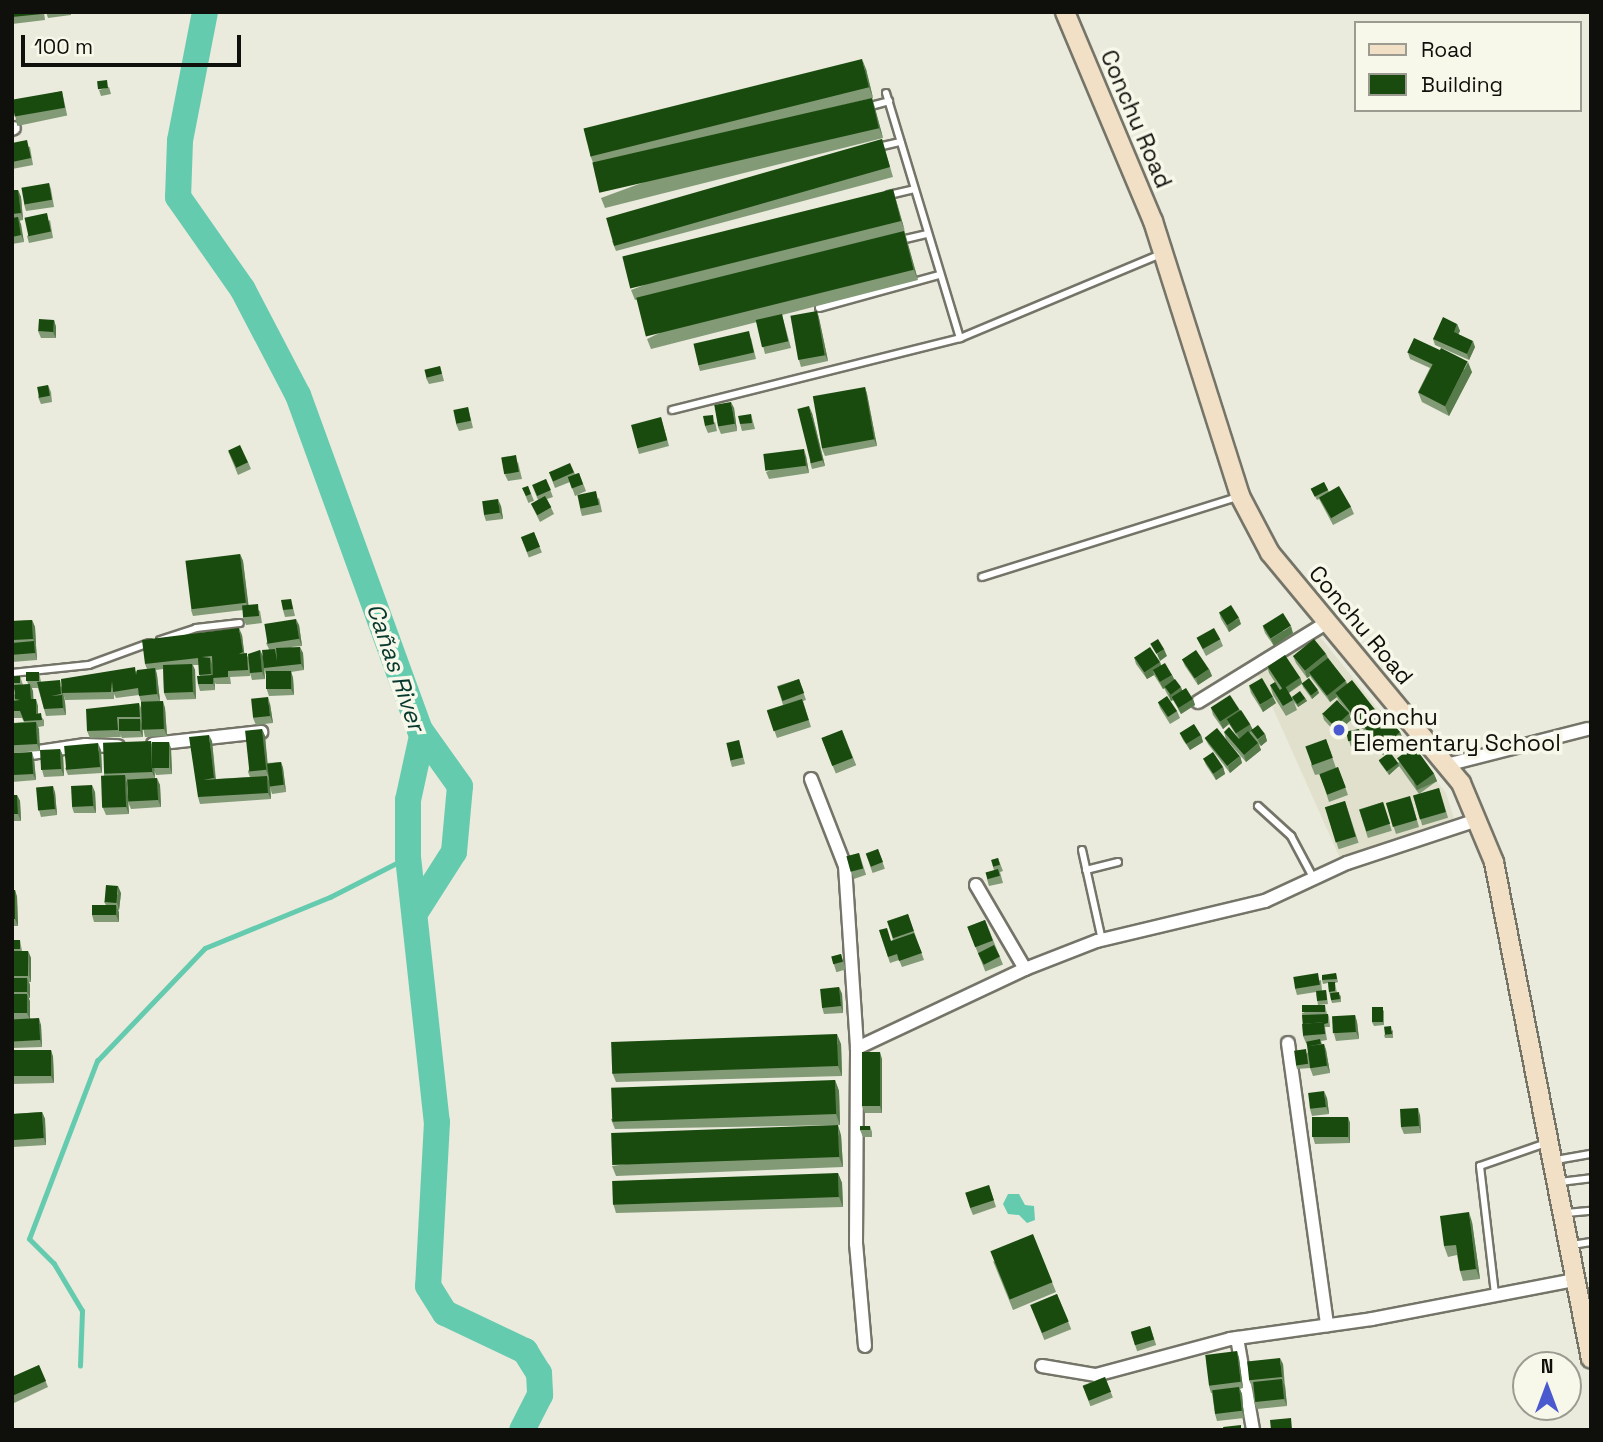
<!DOCTYPE html>
<html>
<head>
<meta charset="utf-8">
<style>
	body { margin:0 }
	#map { position:relative; width:1603px; height:1442px; overflow:hidden; background:#eaeadd; font-family:"Space Grotesk",sans-serif }
	div>[style] { position:absolute }
	.built>* { inset:0; background:#e0e0cc }
	.water>* { inset:0; background:#65cbaf }
	.stream>* { height:4.5px; margin:-2.25px; padding:0 2.25px; transform-origin:2.25px; border-radius:2.25px; background:#65cbaf }
	.river>* { height:26px; margin:-13px; padding:0 13px; transform-origin:13px; border-radius:13px; background:#65cbaf }
	.roads { filter:drop-shadow(2px 0 #747468) drop-shadow(-2px 0 #747468) drop-shadow(0 2px #747468) drop-shadow(0 -2px #747468) }
	.lane>* { height:6px; margin:-3px; padding:0 3px; transform-origin:3px; border-radius:3px; background:#fff }
	.street>* { height:12px; margin:-6px; padding:0 6px; transform-origin:6px; border-radius:6px; background:#fff }
	.secondary>* { height:18px; margin:-9px; padding:0 9px; transform-origin:9px; border-radius:9px; background:#f1e0c6 }
	.wall>* { inset:0; background:#829a76; transform-origin:0 0 }
	.shaded-wall>* { inset:0; background:#587b4c; transform-origin:0 0 }
	.building>* { inset:0; background:#1a4b0e; transform-origin:0 0 }
	.dots>* { width:19px; height:19px; translate:-50% -50%; box-sizing:border-box; border:4px solid #f8f8ea; border-radius:50% }
	span { translate:-50% -50%; white-space:nowrap; text-align:center; line-height:1.15; -webkit-text-stroke:7px #f8f8ea; paint-order:stroke }
	.street-label { font-size:23px; color:#0f0f0b }
	.poi-label { font-size:23px; color:#0f0f0b }
	.left { translate:0 -50%; text-align:left }
	.water-label { font-size:24px; color:#08392e; font-style:italic }
	.frame { position:absolute; inset:0; border:14px solid #0f0f0b; pointer-events:none }
	.legend { position:absolute; left:1354px; top:21px; width:228px; height:91px; box-sizing:border-box; background:#f8f8ea; border:2px solid #9b9b91; margin:0; padding:9px 12px; list-style:none; font-size:21px; color:#0f0f0b }
	.legend li { display:flex; align-items:center; gap:14px; height:35px }
	.legend b { width:35px; border:2px solid #9b9b91 }
	.north { position:absolute; left:1512px; top:1351px; width:70px; height:70px; box-sizing:border-box; background:#f8f8ea; border:2px solid #9b9b91; border-radius:50%; rotate:0deg; font-size:19px; font-weight:700; line-height:28px; text-align:center; color:#0f0f0b }
	.north::after { content:''; display:block; margin:auto; width:24px; height:32px; background:#4a59ce; clip-path:polygon(50% 0,100% 100%,50% 72%,0 100%) }
	.scale { position:absolute; left:21px; top:35px; width:220px; height:32px; box-sizing:border-box; border:4px solid #0f0f0b; border-top:0; padding-left:9px; font-size:21px; line-height:24px; white-space:nowrap; color:#0f0f0b; -webkit-text-stroke:5px #f8f8ea; paint-order:stroke }
</style>
</head>
<body>
<div id="map">
	<div class="built">
		<i style="clip-path:polygon(1316px 632px,1446px 793px,1455px 822px,1340px 858px,1255px 668px)"></i>
	</div>
	<div class="water">
		<i style="clip-path:polygon(1008px 1194px,1019px 1194px,1025px 1205px,1034px 1206px,1035px 1220px,1027px 1223px,1019px 1215px,1008px 1214px,1003px 1204px)"></i>
	</div>
	<div class="stream">
		<i style="left:80px;top:1366px;width:55px;rotate:-87.9deg"></i>
		<i style="left:82px;top:1311px;width:55px;rotate:-120.8deg"></i>
		<i style="left:54px;top:1264px;width:35px;rotate:-135deg"></i>
		<i style="left:29px;top:1239px;width:191px;rotate:-69.1deg"></i>
		<i style="left:97px;top:1061px;width:156px;rotate:-46.3deg"></i>
		<i style="left:205px;top:948px;width:135px;rotate:-22.2deg"></i>
		<i style="left:330px;top:897px;width:88px;rotate:-27.1deg"></i>
	</div>
	<div class="river">
		<i style="left:205px;top:12px;width:131px;rotate:101deg"></i>
		<i style="left:180px;top:141px;width:56px;rotate:92deg"></i>
		<i style="left:178px;top:197px;width:113px;rotate:55deg"></i>
		<i style="left:243px;top:290px;width:119px;rotate:62.4deg"></i>
		<i style="left:298px;top:395px;width:363px;rotate:70deg"></i>
		<i style="left:422px;top:736px;width:66px;rotate:102.3deg"></i>
		<i style="left:408px;top:800px;width:57px;rotate:90deg"></i>
		<i style="left:408px;top:857px;width:267px;rotate:83.8deg"></i>
		<i style="left:437px;top:1122px;width:164px;rotate:93.1deg"></i>
		<i style="left:428px;top:1286px;width:32px;rotate:58deg"></i>
		<i style="left:445px;top:1313px;width:89px;rotate:25.4deg"></i>
		<i style="left:525px;top:1351px;width:26px;rotate:58deg"></i>
		<i style="left:539px;top:1373px;width:22px;rotate:87deg"></i>
		<i style="left:540px;top:1395px;width:39px;rotate:117deg"></i>
		<i style="left:415px;top:913px;width:72px;rotate:-57.4deg"></i>
		<i style="left:454px;top:852px;width:66px;rotate:-84.8deg"></i>
		<i style="left:460px;top:786px;width:69px;rotate:-125.5deg"></i>
	</div>
	<div class="roads">
		<div class="lane">
			<i style="left:886px;top:93px;width:256px;rotate:73.2deg"></i>
			<i style="left:867px;top:107px;width:23px;rotate:-15deg"></i>
			<i style="left:878px;top:147px;width:23px;rotate:-13deg"></i>
			<i style="left:889px;top:195px;width:26px;rotate:-13deg"></i>
			<i style="left:901px;top:240px;width:27px;rotate:-13deg"></i>
			<i style="left:819px;top:308px;width:124px;rotate:-15.4deg"></i>
			<i style="left:672px;top:410px;width:297px;rotate:-14deg"></i>
			<i style="left:960px;top:338px;width:218px;rotate:-22.7deg"></i>
			<i style="left:982px;top:577px;width:267px;rotate:-17.4deg"></i>
			<i style="left:160px;top:640px;width:38px;rotate:-18deg"></i>
			<i style="left:196px;top:628px;width:44px;rotate:-6.5deg"></i>
			<i style="left:12px;top:673px;width:77px;rotate:-5.9deg"></i>
			<i style="left:89px;top:665px;width:64px;rotate:-20.1deg"></i>
			<i style="left:1258px;top:806px;width:45px;rotate:42.3deg"></i>
			<i style="left:1291px;top:836px;width:49px;rotate:61.9deg"></i>
			<i style="left:1082px;top:850px;width:92px;rotate:77.5deg"></i>
			<i style="left:1086px;top:870px;width:33px;rotate:-14deg"></i>
			<i style="left:1556px;top:1160px;width:36px;rotate:-10deg"></i>
			<i style="left:1560px;top:1182px;width:31px;rotate:-7deg"></i>
			<i style="left:1566px;top:1213px;width:25px;rotate:-5deg"></i>
			<i style="left:1572px;top:1245px;width:19px;rotate:-9deg"></i>
			<i style="left:1495px;top:1294px;width:129px;rotate:-96.7deg"></i>
			<i style="left:1480px;top:1166px;width:70px;rotate:-19.2deg"></i>
		</div>
		<div class="street">
			<i style="left:12px;top:129px;width:2px;rotate:-27deg"></i>
			<i style="left:1198px;top:702px;width:150px;rotate:-31.7deg"></i>
			<i style="left:153px;top:744px;width:109px;rotate:-6.3deg"></i>
			<i style="left:12px;top:756px;width:74px;rotate:-8.6deg"></i>
			<i style="left:85px;top:745px;width:33px;rotate:2deg"></i>
			<i style="left:1446px;top:765px;width:146px;rotate:-14.3deg"></i>
			<i style="left:811px;top:779px;width:93px;rotate:68.7deg"></i>
			<i style="left:845px;top:866px;width:182px;rotate:86.2deg"></i>
			<i style="left:976px;top:885px;width:97px;rotate:59.7deg"></i>
			<i style="left:1288px;top:1043px;width:285px;rotate:82.1deg"></i>
			<i style="left:1237px;top:1338px;width:93px;rotate:80.1deg"></i>
			<i style="left:865px;top:1346px;width:102px;rotate:-95deg"></i>
			<i style="left:856px;top:1244px;width:196px;rotate:-89.7deg"></i>
			<i style="left:857px;top:1048px;width:186px;rotate:-25.2deg"></i>
			<i style="left:1025px;top:969px;width:77px;rotate:-21.3deg"></i>
			<i style="left:1097px;top:941px;width:173px;rotate:-13.4deg"></i>
			<i style="left:1265px;top:901px;width:90px;rotate:-24.9deg"></i>
			<i style="left:1347px;top:863px;width:137px;rotate:-18.3deg"></i>
			<i style="left:1042px;top:1366px;width:55px;rotate:9.5deg"></i>
			<i style="left:1096px;top:1375px;width:139px;rotate:-15deg"></i>
			<i style="left:1230px;top:1339px;width:143px;rotate:-8deg"></i>
			<i style="left:1372px;top:1319px;width:206px;rotate:-10.9deg"></i>
		</div>
		<div class="secondary">
			<i style="left:1065px;top:12px;width:227px;rotate:67.2deg"></i>
			<i style="left:1153px;top:221px;width:288px;rotate:72.4deg"></i>
			<i style="left:1240px;top:496px;width:64px;rotate:62.2deg"></i>
			<i style="left:1270px;top:553px;width:299px;rotate:50.3deg"></i>
			<i style="left:1461px;top:783px;width:86px;rotate:67.3deg"></i>
			<i style="left:1494px;top:862px;width:506px;rotate:78.96deg"></i>
		</div>
	</div>
	<div class="wall">
		<i style="clip-path:polygon(12px 12px,44px 12px,45px 20px,12px 24px)"></i>
		<i style="clip-path:polygon(46px 12px,71px 12px,71px 15px,48px 18px)"></i>
		<i style="clip-path:polygon(866px 69px,873px 98px,594px 165px,590px 155px)"></i>
		<i style="clip-path:polygon(109px 87px,111px 94px,101px 96px,99px 90px)"></i>
		<i style="left:62px;top:91px;width:25px;height:51px;rotate:78deg"></i>
		<i style="clip-path:polygon(872px 98px,883px 138px,605px 208px,601px 198px)"></i>
		<i style="clip-path:polygon(882px 139px,893px 177px,616px 251px,612px 241px)"></i>
		<i style="clip-path:polygon(12px 143px,30px 147px,33px 165px,12px 169px)"></i>
		<i style="clip-path:polygon(49px 183px,51px 189px,54px 207px,26px 211px,24px 204px)"></i>
		<i style="clip-path:polygon(893px 189px,918px 280px,782px 315px,791px 348px,765px 354px,757px 322px,651px 349px,647px 339px,834px 249px,635px 300px,631px 290px)"></i>
		<i style="clip-path:polygon(12px 190px,18px 190px,21px 197px,23px 220px,19px 221px,24px 242px,12px 244px)"></i>
		<i style="clip-path:polygon(50px 220px,53px 238px,29px 243px,27px 236px)"></i>
		<i style="clip-path:polygon(817px 311px,819px 318px,828px 361px,801px 367px,799px 360px)"></i>
		<i style="clip-path:polygon(54px 320px,56px 327px,56px 338px,41px 338px,38px 331px)"></i>
		<i style="clip-path:polygon(1457px 324px,1460px 331px,1458px 334px,1475px 347px,1469px 360px,1435px 345px,1433px 339px)"></i>
		<i style="clip-path:polygon(751px 338px,756px 359px,700px 371px,698px 364px)"></i>
		<i style="clip-path:polygon(1408px 353px,1472px 372px,1449px 416px,1422px 402px,1418px 392px,1430px 368px,1410px 359px)"></i>
		<i style="clip-path:polygon(440px 366px,444px 381px,429px 384px,426px 378px)"></i>
		<i style="clip-path:polygon(48px 385px,51px 392px,52px 402px,41px 404px,38px 397px)"></i>
		<i style="clip-path:polygon(865px 387px,867px 394px,877px 446px,825px 456px,822px 449px)"></i>
		<i style="clip-path:polygon(468px 407px,473px 428px,459px 431px,456px 424px)"></i>
		<i style="clip-path:polygon(734px 408px,737px 431px,721px 434px,718px 427px)"></i>
		<i style="clip-path:polygon(812px 413px,825px 466px,812px 469px,810px 462px)"></i>
		<i style="clip-path:polygon(751px 414px,755px 429px,742px 431px,740px 424px)"></i>
		<i style="clip-path:polygon(661px 417px,669px 446px,639px 454px,637px 447px)"></i>
		<i style="clip-path:polygon(715px 422px,717px 431px,708px 433px,705px 426px)"></i>
		<i style="clip-path:polygon(228px 451px,248px 462px,251px 469px,238px 475px)"></i>
		<i style="clip-path:polygon(806px 456px,809px 473px,769px 479px,766px 472px)"></i>
		<i style="clip-path:polygon(518px 462px,522px 479px,508px 481px,505px 475px)"></i>
		<i style="clip-path:polygon(549px 472px,574px 472px,575px 474px,579px 473px,586px 491px,575px 496px,570px 482px,555px 488px)"></i>
		<i style="clip-path:polygon(546px 479px,553px 497px,547px 499px,554px 514px,540px 522px,531px 504px,538px 500px,532px 485px)"></i>
		<i style="clip-path:polygon(1324px 482px,1329px 492px,1351px 507px,1354px 514px,1333px 525px,1319px 499px,1317px 500px,1311px 489px)"></i>
		<i style="left:528px;top:486px;width:16px;height:6px;rotate:68deg"></i>
		<i style="clip-path:polygon(599px 498px,602px 512px,582px 516px,580px 509px)"></i>
		<i style="clip-path:polygon(501px 506px,503px 519px,486px 521px,484px 515px)"></i>
		<i style="left:534px;top:532px;width:22px;height:14px;rotate:69deg"></i>
		<i style="clip-path:polygon(240px 554px,243px 561px,248px 605px,260px 611px,262px 623px,246px 625px,243px 618px,243px 610px,193px 616px,191px 610px)"></i>
		<i style="clip-path:polygon(291px 599px,295px 616px,285px 617px,283px 610px)"></i>
		<i style="clip-path:polygon(1219px 612px,1241px 624px,1229px 632px,1221px 619px)"></i>
		<i style="clip-path:polygon(32px 620px,35px 627px,37px 660px,12px 662px,12px 621px)"></i>
		<i style="clip-path:polygon(299px 625px,302px 646px,291px 647px,303px 653px,304px 670px,291px 672px,293px 678px,294px 695px,269px 696px,267px 690px,266px 675px,264px 669px,265px 679px,252px 680px,250px 673px,250px 676px,230px 677px,231px 684px,216px 684px,215px 683px,215px 690px,200px 691px,198px 684px,200px 676px,199px 665px,193px 665px,195px 670px,196px 699px,167px 700px,164px 693px,163px 669px,156px 670px,157px 675px,160px 701px,165px 708px,167px 736px,145px 737px,142px 723px,143px 737px,122px 738px,120px 734px,121px 737px,90px 738px,87px 731px,139px 703px,141px 708px,141px 702px,139px 695px,116px 698px,114px 694px,114px 699px,65px 700px,63px 693px,65px 702px,66px 715px,46px 716px,38px 688px,32px 688px,33px 699px,38px 706px,38px 713px,44px 720px,44px 726px,38px 727px,40px 751px,12px 753px,12px 723px,24px 722px,22px 718px,12px 718px,12px 691px,15px 695px,15px 690px,12px 690px,12px 676px,20px 676px,23px 685px,28px 684px,27px 681px,39px 672px,41px 682px,62px 687px,147px 669px,145px 664px,242px 635px,244px 653px,248px 657px,260px 650px,263px 656px,269px 649px,266px 643px)"></i>
		<i style="clip-path:polygon(1263px 627px,1293px 633px,1274px 646px,1265px 633px)"></i>
		<i style="clip-path:polygon(1197px 638px,1220px 639px,1223px 646px,1206px 656px)"></i>
		<i style="clip-path:polygon(1326px 654px,1328px 658px,1347px 684px,1375px 709px,1377px 713px,1400px 732px,1403px 739px,1383px 755px,1364px 732px,1363px 728px,1362px 729px,1349px 713px,1351px 720px,1336px 733px,1324px 720px,1322px 713px,1347px 711px,1338px 700px,1337px 697px,1330px 702px,1312px 679px,1310px 676px,1307px 678px,1296px 663px,1293px 656px)"></i>
		<i style="clip-path:polygon(1134px 657px,1160px 662px,1161px 665px,1172px 675px,1174px 679px,1182px 690px,1193px 699px,1195px 705px,1181px 714px,1173px 700px,1171px 701px,1164px 688px,1163px 689px,1154px 675px,1147px 679px,1136px 664px)"></i>
		<i style="clip-path:polygon(1182px 659px,1209px 669px,1212px 676px,1198px 685px,1185px 666px)"></i>
		<i style="clip-path:polygon(1267px 666px,1300px 677px,1302px 683px,1319px 693px,1312px 699px,1303px 687px,1302px 684px,1289px 693px,1292px 698px,1305px 698px,1307px 701px,1298px 707px,1294px 702px,1297px 710px,1286px 716px,1273px 695px,1270px 685px,1280px 690px,1269px 673px)"></i>
		<i style="clip-path:polygon(799px 679px,806px 700px,803px 701px,811px 727px,777px 738px,767px 710px,783px 705px,777px 686px)"></i>
		<i style="clip-path:polygon(1249px 686px,1276px 703px,1263px 712px,1251px 693px)"></i>
		<i style="clip-path:polygon(1158px 702px,1177px 711px,1180px 718px,1170px 724px,1160px 708px)"></i>
		<i style="clip-path:polygon(270px 704px,273px 723px,256px 725px,253px 718px)"></i>
		<i style="clip-path:polygon(1211px 708px,1239px 709px,1252px 729px,1265px 734px,1267px 741px,1261px 746px,1259px 744px,1261px 750px,1246px 762px,1226px 739px,1224px 732px,1238px 738px,1229px 724px,1223px 729px,1213px 715px)"></i>
		<i style="clip-path:polygon(262px 729px,265px 736px,267px 763px,281px 762px,283px 768px,286px 792px,272px 794px,270px 787px,271px 799px,200px 804px,198px 797px,212px 741px,216px 779px,250px 777px,248px 772px)"></i>
		<i style="left:1359px;top:729px;width:14px;height:13px;rotate:73deg"></i>
		<i style="left:842px;top:730px;width:38px;height:22px;rotate:68deg"></i>
		<i style="clip-path:polygon(1180px 733px,1201px 735px,1203px 742px,1190px 750px,1183px 740px)"></i>
		<i style="clip-path:polygon(1205px 738px,1240px 756px,1242px 763px,1230px 773px,1208px 744px)"></i>
		<i style="clip-path:polygon(1326px 739px,1336px 768px,1338px 767px,1348px 795px,1329px 802px,1320px 774px,1315px 775px,1311px 765px)"></i>
		<i style="clip-path:polygon(739px 740px,745px 764px,732px 767px,730px 760px)"></i>
		<i style="clip-path:polygon(169px 742px,171px 749px,172px 774px,156px 775px,154px 770px,155px 778px,160px 785px,161px 807px,131px 809px,128px 802px,142px 779px,126px 780px,129px 814px,106px 815px,103px 808px,104px 774px,153px 746px)"></i>
		<i style="clip-path:polygon(1414px 746px,1434px 774px,1437px 781px,1419px 794px,1399px 766px,1389px 775px,1380px 763px,1379px 760px,1398px 763px)"></i>
		<i style="clip-path:polygon(60px 749px,63px 756px,64px 776px,44px 777px,42px 770px)"></i>
		<i style="clip-path:polygon(101px 750px,102px 773px,68px 775px,65px 768px)"></i>
		<i style="clip-path:polygon(12px 754px,34px 759px,36px 780px,12px 782px)"></i>
		<i style="clip-path:polygon(1203px 758px,1223px 767px,1225px 774px,1216px 780px,1206px 765px)"></i>
		<i style="left:1439px;top:788px;width:31px;height:27px;rotate:73deg"></i>
		<i style="clip-path:polygon(55px 792px,57px 815px,41px 817px,39px 810px)"></i>
		<i style="clip-path:polygon(95px 792px,96px 813px,74px 813px,72px 807px)"></i>
		<i style="clip-path:polygon(12px 795px,17px 795px,20px 801px,21px 821px,12px 821px)"></i>
		<i style="left:1345px;top:801px;width:44px;height:21px;rotate:72deg"></i>
		<i style="left:1383px;top:802px;width:30px;height:25px;rotate:73deg"></i>
		<i style="clip-path:polygon(1386px 803px,1412px 803px,1419px 827px,1396px 834px)"></i>
		<i style="left:878px;top:849px;width:21px;height:13px;rotate:71deg"></i>
		<i style="left:859px;top:853px;width:23px;height:13px;rotate:72deg"></i>
		<i style="clip-path:polygon(998px 858px,1003px 871px,1000px 872px,1003px 883px,989px 886px,987px 879px,994px 870px,991px 860px)"></i>
		<i style="clip-path:polygon(12px 890px,15px 890px,17px 897px,18px 926px,12px 926px)"></i>
		<i style="clip-path:polygon(121px 893px,119px 910px,118px 910px,119px 922px,94px 922px,92px 915px,106px 905px,104px 902px)"></i>
		<i style="clip-path:polygon(908px 914px,924px 960px,902px 967px,899px 960px,890px 963px,879px 930px,891px 941px,893px 940px,887px 921px)"></i>
		<i style="left:985px;top:920px;width:48px;height:19px;rotate:68deg"></i>
		<i style="clip-path:polygon(20px 940px,22px 951px,28px 951px,31px 958px,31px 982px,29px 982px,30px 985px,30px 998px,29px 998px,30px 1018px,41px 1025px,42px 1047px,12px 1048px,12px 941px)"></i>
		<i style="left:841px;top:954px;width:16px;height:10px;rotate:72deg"></i>
		<i style="clip-path:polygon(1336px 973px,1338px 982px,1335px 983px,1337px 993px,1341px 996px,1341px 1002px,1332px 1003px,1329px 992px,1328px 983px,1323px 984px,1322px 980px)"></i>
		<i style="clip-path:polygon(1321px 980px,1322px 991px,1326px 990px,1328px 1004px,1318px 1005px,1316px 992px,1297px 995px,1295px 988px)"></i>
		<i style="clip-path:polygon(839px 987px,842px 994px,843px 1013px,824px 1014px,822px 1007px)"></i>
		<i style="clip-path:polygon(1325px 1005px,1327px 1014px,1328px 1014px,1329px 1017px,1330px 1027px,1325px 1027px,1327px 1040px,1321px 1041px,1322px 1044px,1324px 1044px,1326px 1050px,1330px 1073px,1313px 1076px,1310px 1068px,1297px 1069px,1296px 1065px,1308px 1052px,1307px 1043px,1306px 1043px,1303px 1036px,1302px 1013px)"></i>
		<i style="clip-path:polygon(1384px 1010px,1384px 1025px,1374px 1026px,1372px 1022px)"></i>
		<i style="clip-path:polygon(1355px 1015px,1357px 1022px,1359px 1039px,1336px 1041px,1334px 1034px)"></i>
		<i style="clip-path:polygon(1393px 1030px,1393px 1038px,1385px 1038px,1384px 1035px)"></i>
		<i style="clip-path:polygon(841px 1044px,842px 1076px,616px 1082px,612px 1072px)"></i>
		<i style="clip-path:polygon(51px 1050px,53px 1057px,54px 1083px,12px 1084px,12px 1051px)"></i>
		<i style="clip-path:polygon(882px 1059px,882px 1113px,865px 1113px,862px 1106px)"></i>
		<i style="clip-path:polygon(835px 1080px,839px 1091px,840px 1125px,615px 1129px,611px 1119px)"></i>
		<i style="clip-path:polygon(1327px 1098px,1329px 1114px,1312px 1116px,1310px 1109px)"></i>
		<i style="clip-path:polygon(42px 1112px,45px 1119px,46px 1145px,12px 1147px,12px 1114px)"></i>
		<i style="clip-path:polygon(1420px 1115px,1421px 1133px,1404px 1134px,1401px 1127px)"></i>
		<i style="clip-path:polygon(1348px 1117px,1350px 1123px,1350px 1143px,1315px 1144px,1313px 1137px)"></i>
		<i style="clip-path:polygon(870px 1126px,872px 1132px,872px 1137px,863px 1137px,860px 1130px)"></i>
		<i style="clip-path:polygon(841px 1135px,843px 1167px,616px 1176px,612px 1166px)"></i>
		<i style="clip-path:polygon(838px 1173px,842px 1183px,843px 1207px,616px 1213px,613px 1203px)"></i>
		<i style="clip-path:polygon(989px 1185px,996px 1207px,973px 1215px,970px 1208px)"></i>
		<i style="clip-path:polygon(1472px 1222px,1480px 1279px,1463px 1281px,1460px 1271px,1457px 1255px,1448px 1257px,1444px 1246px)"></i>
		<i style="clip-path:polygon(993px 1261px,1052px 1282px,1056px 1292px,1013px 1310px)"></i>
		<i style="left:1057px;top:1294px;width:38px;height:29px;rotate:68deg"></i>
		<i style="left:1150px;top:1326px;width:20px;height:20px;rotate:72deg"></i>
		<i style="clip-path:polygon(1237px 1351px,1239px 1358px,1243px 1388px,1240px 1389px,1242px 1394px,1244px 1418px,1217px 1421px,1215px 1414px,1212px 1393px,1211px 1393px,1209px 1386px)"></i>
		<i style="clip-path:polygon(1283px 1364px,1287px 1406px,1257px 1409px,1254px 1402px,1253px 1386px,1252px 1387px,1249px 1380px)"></i>
		<i style="clip-path:polygon(39px 1365px,48px 1387px,12px 1404px,12px 1377px)"></i>
		<i style="left:1105px;top:1377px;width:22px;height:24px;rotate:69deg"></i>
	</div>
	<div class="shaded-wall">
		<i style="clip-path:polygon(862px 59px,866px 69px,873px 98px,869px 87px)"></i>
		<i style="clip-path:polygon(872px 98px,875px 108px,883px 138px,879px 128px)"></i>
		<i style="clip-path:polygon(893px 189px,896px 200px,905px 231px,901px 221px)"></i>
		<i style="clip-path:polygon(18px 190px,21px 197px,23px 220px,21px 213px)"></i>
		<i style="clip-path:polygon(18px 217px,21px 224px,24px 242px,21px 235px)"></i>
		<i style="clip-path:polygon(904px 231px,907px 241px,918px 280px,914px 270px)"></i>
		<i style="clip-path:polygon(817px 311px,819px 318px,828px 361px,825px 355px)"></i>
		<i style="clip-path:polygon(54px 320px,56px 327px,56px 338px,53px 332px)"></i>
		<i style="clip-path:polygon(1457px 324px,1460px 331px,1456px 339px,1454px 332px)"></i>
		<i style="clip-path:polygon(1473px 341px,1475px 347px,1469px 360px,1467px 354px)"></i>
		<i style="clip-path:polygon(1468px 362px,1472px 372px,1449px 416px,1445px 406px)"></i>
		<i style="clip-path:polygon(865px 387px,867px 394px,877px 446px,874px 439px)"></i>
		<i style="clip-path:polygon(731px 402px,734px 408px,737px 431px,735px 424px)"></i>
		<i style="clip-path:polygon(809px 406px,812px 413px,825px 466px,822px 460px)"></i>
		<i style="clip-path:polygon(804px 449px,806px 456px,809px 473px,806px 466px)"></i>
		<i style="clip-path:polygon(498px 499px,501px 506px,503px 519px,500px 513px)"></i>
		<i style="clip-path:polygon(240px 554px,243px 561px,249px 609px,246px 603px)"></i>
		<i style="clip-path:polygon(1239px 618px,1241px 624px,1229px 632px,1227px 625px)"></i>
		<i style="clip-path:polygon(296px 619px,299px 625px,302px 646px,299px 639px)"></i>
		<i style="clip-path:polygon(32px 620px,35px 627px,36px 646px,33px 639px)"></i>
		<i style="clip-path:polygon(1291px 626px,1293px 633px,1274px 646px,1271px 639px)"></i>
		<i style="clip-path:polygon(239px 628px,242px 635px,245px 659px,243px 652px)"></i>
		<i style="clip-path:polygon(34px 641px,36px 647px,37px 660px,35px 653px)"></i>
		<i style="clip-path:polygon(300px 647px,303px 653px,304px 670px,301px 664px)"></i>
		<i style="clip-path:polygon(1164px 649px,1167px 656px,1160px 661px,1157px 654px)"></i>
		<i style="clip-path:polygon(260px 650px,263px 657px,265px 679px,262px 672px)"></i>
		<i style="clip-path:polygon(1326px 654px,1329px 661px,1309px 673px,1310px 676px,1307px 678px,1305px 671px)"></i>
		<i style="clip-path:polygon(210px 658px,212px 664px,215px 690px,211px 674px)"></i>
		<i style="clip-path:polygon(1160px 662px,1162px 669px,1153px 671px,1154px 675px,1147px 679px,1144px 673px)"></i>
		<i style="clip-path:polygon(192px 664px,195px 670px,196px 699px,193px 692px)"></i>
		<i style="clip-path:polygon(155px 668px,157px 675px,160px 701px,157px 694px)"></i>
		<i style="clip-path:polygon(1209px 669px,1212px 676px,1198px 685px,1196px 678px)"></i>
		<i style="clip-path:polygon(291px 671px,293px 678px,294px 695px,291px 689px)"></i>
		<i style="clip-path:polygon(1172px 675px,1175px 681px,1163px 689px,1160px 682px)"></i>
		<i style="clip-path:polygon(1300px 677px,1302px 683px,1284px 696px,1282px 689px)"></i>
		<i style="clip-path:polygon(60px 680px,65px 702px,66px 715px,63px 708px)"></i>
		<i style="clip-path:polygon(1346px 681px,1348px 688px,1336px 693px,1337px 697px,1330px 702px,1327px 695px)"></i>
		<i style="clip-path:polygon(30px 684px,33px 691px,34px 706px,31px 699px)"></i>
		<i style="clip-path:polygon(1181px 687px,1183px 693px,1171px 697px,1173px 700px,1171px 701px,1169px 694px)"></i>
		<i style="clip-path:polygon(1318px 690px,1319px 693px,1312px 699px,1311px 695px)"></i>
		<i style="clip-path:polygon(268px 697px,270px 704px,273px 723px,270px 716px)"></i>
		<i style="clip-path:polygon(1273px 697px,1276px 703px,1263px 712px,1260px 705px)"></i>
		<i style="clip-path:polygon(1305px 698px,1307px 701px,1298px 707px,1297px 704px)"></i>
		<i style="clip-path:polygon(36px 699px,38px 706px,38px 720px,36px 714px)"></i>
		<i style="clip-path:polygon(1193px 699px,1195px 705px,1181px 714px,1178px 708px)"></i>
		<i style="clip-path:polygon(163px 701px,165px 708px,167px 736px,164px 729px)"></i>
		<i style="clip-path:polygon(1239px 709px,1242px 716px,1227px 719px,1229px 724px,1223px 729px,1220px 722px)"></i>
		<i style="clip-path:polygon(1375px 709px,1378px 716px,1362px 729px,1359px 722px)"></i>
		<i style="clip-path:polygon(1349px 713px,1351px 720px,1336px 733px,1334px 727px)"></i>
		<i style="clip-path:polygon(140px 719px,142px 725px,143px 737px,140px 731px)"></i>
		<i style="clip-path:polygon(36px 722px,39px 729px,40px 751px,37px 744px)"></i>
		<i style="clip-path:polygon(1250px 724px,1253px 730px,1240px 740px,1237px 733px)"></i>
		<i style="clip-path:polygon(262px 729px,265px 736px,269px 777px,266px 770px)"></i>
		<i style="clip-path:polygon(1400px 732px,1403px 739px,1383px 755px,1381px 748px)"></i>
		<i style="clip-path:polygon(1265px 734px,1267px 741px,1261px 746px,1258px 740px)"></i>
		<i style="clip-path:polygon(209px 735px,212px 741px,216px 785px,214px 778px)"></i>
		<i style="clip-path:polygon(1201px 735px,1203px 742px,1190px 750px,1187px 744px)"></i>
		<i style="clip-path:polygon(151px 741px,153px 748px,155px 778px,152px 772px)"></i>
		<i style="clip-path:polygon(169px 742px,171px 749px,172px 774px,170px 767px)"></i>
		<i style="clip-path:polygon(98px 743px,101px 750px,102px 773px,100px 767px)"></i>
		<i style="clip-path:polygon(1258px 743px,1261px 750px,1246px 762px,1244px 755px)"></i>
		<i style="clip-path:polygon(60px 749px,63px 756px,64px 776px,61px 769px)"></i>
		<i style="clip-path:polygon(32px 752px,34px 759px,36px 780px,33px 774px)"></i>
		<i style="clip-path:polygon(1240px 756px,1242px 763px,1230px 773px,1228px 766px)"></i>
		<i style="clip-path:polygon(281px 762px,283px 768px,286px 792px,284px 785px)"></i>
		<i style="clip-path:polygon(1398px 763px,1399px 766px,1389px 775px,1388px 771px)"></i>
		<i style="clip-path:polygon(1223px 767px,1225px 774px,1216px 780px,1213px 773px)"></i>
		<i style="left:1434px;top:774px;width:8px;height:22px;rotate:67deg"></i>
		<i style="clip-path:polygon(125px 775px,127px 782px,129px 814px,126px 807px)"></i>
		<i style="clip-path:polygon(267px 776px,270px 783px,271px 799px,268px 793px)"></i>
		<i style="clip-path:polygon(157px 778px,160px 785px,161px 807px,158px 800px)"></i>
		<i style="clip-path:polygon(92px 785px,95px 792px,96px 813px,93px 806px)"></i>
		<i style="clip-path:polygon(53px 786px,55px 792px,57px 815px,55px 809px)"></i>
		<i style="clip-path:polygon(17px 795px,20px 801px,21px 821px,18px 814px)"></i>
		<i style="clip-path:polygon(118px 886px,121px 893px,119px 910px,117px 903px)"></i>
		<i style="clip-path:polygon(15px 890px,17px 897px,18px 926px,15px 919px)"></i>
		<i style="clip-path:polygon(116px 905px,119px 912px,119px 922px,116px 915px)"></i>
		<i style="clip-path:polygon(28px 951px,31px 958px,31px 982px,29px 975px)"></i>
		<i style="clip-path:polygon(27px 978px,30px 985px,30px 998px,27px 992px)"></i>
		<i style="clip-path:polygon(839px 987px,842px 994px,843px 1013px,841px 1006px)"></i>
		<i style="clip-path:polygon(27px 994px,30px 1001px,30px 1020px,27px 1013px)"></i>
		<i style="clip-path:polygon(1355px 1015px,1357px 1022px,1359px 1039px,1356px 1032px)"></i>
		<i style="clip-path:polygon(39px 1018px,41px 1025px,42px 1047px,40px 1040px)"></i>
		<i style="clip-path:polygon(837px 1034px,841px 1044px,842px 1076px,838px 1066px)"></i>
		<i style="clip-path:polygon(1324px 1044px,1326px 1050px,1330px 1073px,1327px 1066px)"></i>
		<i style="clip-path:polygon(51px 1050px,53px 1057px,54px 1083px,51px 1076px)"></i>
		<i style="clip-path:polygon(880px 1052px,882px 1059px,882px 1113px,880px 1106px)"></i>
		<i style="clip-path:polygon(835px 1080px,839px 1091px,840px 1125px,836px 1114px)"></i>
		<i style="clip-path:polygon(1324px 1091px,1327px 1098px,1329px 1114px,1326px 1107px)"></i>
		<i style="clip-path:polygon(1418px 1108px,1420px 1115px,1421px 1133px,1419px 1126px)"></i>
		<i style="clip-path:polygon(42px 1112px,45px 1119px,46px 1145px,44px 1138px)"></i>
		<i style="clip-path:polygon(1348px 1117px,1350px 1123px,1350px 1143px,1348px 1136px)"></i>
		<i style="clip-path:polygon(838px 1125px,841px 1135px,843px 1167px,839px 1157px)"></i>
		<i style="clip-path:polygon(838px 1173px,842px 1183px,843px 1207px,839px 1197px)"></i>
		<i style="clip-path:polygon(1469px 1212px,1472px 1222px,1480px 1279px,1476px 1269px)"></i>
		<i style="clip-path:polygon(1237px 1351px,1239px 1358px,1243px 1388px,1241px 1382px)"></i>
		<i style="clip-path:polygon(1280px 1358px,1283px 1364px,1284px 1383px,1282px 1377px)"></i>
		<i style="clip-path:polygon(1282px 1379px,1285px 1386px,1287px 1406px,1284px 1399px)"></i>
		<i style="clip-path:polygon(1239px 1387px,1242px 1394px,1244px 1418px,1242px 1411px)"></i>
	</div>
	<div class="building">
		<i style="clip-path:polygon(12px 12px,42px 12px,42px 14px,12px 17px)"></i>
		<i style="left:862px;top:59px;width:29px;height:287px;rotate:76deg"></i>
		<i style="left:107px;top:80px;width:8px;height:10px;rotate:83deg"></i>
		<i style="left:62px;top:91px;width:17px;height:51px;rotate:80deg"></i>
		<i style="left:872px;top:98px;width:31px;height:287px;rotate:77deg"></i>
		<i style="left:882px;top:139px;width:29px;height:287px;rotate:74deg"></i>
		<i style="clip-path:polygon(27px 140px,31px 158px,12px 162px,12px 143px)"></i>
		<i style="left:49px;top:183px;width:17px;height:28px;rotate:80deg"></i>
		<i style="left:893px;top:189px;width:33px;height:279px;rotate:76deg"></i>
		<i style="clip-path:polygon(12px 190px,18px 190px,21px 213px,12px 214px)"></i>
		<i style="left:47px;top:213px;width:19px;height:23px;rotate:78deg"></i>
		<i style="clip-path:polygon(18px 217px,21px 235px,12px 237px,12px 218px)"></i>
		<i style="left:904px;top:231px;width:40px;height:276px;rotate:76deg"></i>
		<i style="left:817px;top:311px;width:45px;height:27px;rotate:80deg"></i>
		<i style="left:782px;top:314px;width:28px;height:27px;rotate:77deg"></i>
		<i style="clip-path:polygon(1443px 317px,1457px 324px,1454px 332px,1473px 341px,1467px 354px,1433px 339px)"></i>
		<i style="left:39px;top:319px;width:15px;height:12px;rotate:4deg"></i>
		<i style="left:749px;top:331px;width:22px;height:57px;rotate:77deg"></i>
		<i style="left:1414px;top:338px;width:29px;height:16px;rotate:25deg"></i>
		<i style="left:1441px;top:348px;width:30px;height:50px;rotate:27deg"></i>
		<i style="left:440px;top:366px;width:8px;height:16px;rotate:76deg"></i>
		<i style="left:48px;top:385px;width:11px;height:11px;rotate:80deg"></i>
		<i style="left:865px;top:387px;width:53px;height:53px;rotate:80deg"></i>
		<i style="left:731px;top:402px;width:22px;height:17px;rotate:80deg"></i>
		<i style="left:809px;top:406px;width:56px;height:12px;rotate:76deg"></i>
		<i style="left:468px;top:407px;width:14px;height:15px;rotate:78deg"></i>
		<i style="clip-path:polygon(751px 414px,752px 423px,740px 424px,738px 416px)"></i>
		<i style="clip-path:polygon(713px 415px,714px 424px,705px 426px,703px 416px)"></i>
		<i style="left:661px;top:417px;width:24px;height:31px;rotate:75deg"></i>
		<i style="left:240px;top:445px;width:19px;height:13px;rotate:65deg"></i>
		<i style="left:804px;top:449px;width:17px;height:41px;rotate:83deg"></i>
		<i style="left:516px;top:455px;width:17px;height:15px;rotate:80deg"></i>
		<i style="left:570px;top:463px;width:10px;height:23px;rotate:66deg"></i>
		<i style="left:579px;top:473px;width:12px;height:12px;rotate:70deg"></i>
		<i style="left:546px;top:479px;width:12px;height:15px;rotate:66deg"></i>
		<i style="left:1324px;top:482px;width:9px;height:15px;rotate:63deg"></i>
		<i style="clip-path:polygon(528px 486px,531px 494px,526px 496px,522px 488px)"></i>
		<i style="left:1339px;top:486px;width:24px;height:23px;rotate:60deg"></i>
		<i style="left:596px;top:491px;width:14px;height:19px;rotate:78deg"></i>
		<i style="left:545px;top:496px;width:13px;height:16px;rotate:61deg"></i>
		<i style="left:498px;top:499px;width:14px;height:16px;rotate:82deg"></i>
		<i style="left:534px;top:532px;width:16px;height:14px;rotate:68deg"></i>
		<i style="left:240px;top:554px;width:49px;height:55px;rotate:83deg"></i>
		<i style="clip-path:polygon(291px 599px,293px 609px,283px 610px,281px 600px)"></i>
		<i style="left:258px;top:604px;width:12px;height:16px;rotate:85deg"></i>
		<i style="left:1231px;top:605px;width:15px;height:14px;rotate:58deg"></i>
		<i style="left:1283px;top:613px;width:15px;height:24px;rotate:58deg"></i>
		<i style="left:296px;top:619px;width:20px;height:32px;rotate:81deg"></i>
		<i style="left:32px;top:620px;width:19px;height:20px;rotate:87deg"></i>
		<i style="clip-path:polygon(239px 628px,243px 652px,239px 654px,247px 653px,248px 670px,228px 671px,228px 677px,213px 678px,212px 656px,202px 657px,210px 658px,211px 674px,199px 675px,198px 658px,145px 664px,142px 640px)"></i>
		<i style="left:1214px;top:628px;width:13px;height:20px;rotate:61deg"></i>
		<i style="left:1158px;top:639px;width:12px;height:9px;rotate:59deg"></i>
		<i style="left:1314px;top:639px;width:19px;height:27px;rotate:51deg"></i>
		<i style="left:34px;top:641px;width:12px;height:22px;rotate:85deg"></i>
		<i style="clip-path:polygon(300px 647px,301px 664px,264px 668px,262px 650px,275px 649px,277px 661px,276px 648px)"></i>
		<i style="left:1150px;top:647px;width:18px;height:19px;rotate:56deg"></i>
		<i style="clip-path:polygon(260px 650px,262px 672px,250px 673px,248px 654px)"></i>
		<i style="left:1196px;top:650px;width:23px;height:17px;rotate:56deg"></i>
		<i style="left:1285px;top:655px;width:27px;height:21px;rotate:56deg"></i>
		<i style="left:1328px;top:658px;width:29px;height:24px;rotate:52deg"></i>
		<i style="left:1165px;top:663px;width:14px;height:14px;rotate:60deg"></i>
		<i style="left:192px;top:664px;width:28px;height:29px;rotate:88deg"></i>
		<i style="clip-path:polygon(135px 667px,136px 675px,137px 670px,155px 668px,157px 694px,139px 696px,138px 688px,113px 692px,112px 681px,111px 692px,62px 693px,61px 679px)"></i>
		<i style="left:291px;top:671px;width:18px;height:25px;rotate:90deg"></i>
		<i style="left:26px;top:672px;width:13px;height:9px"></i>
		<i style="clip-path:polygon(213px 675px,213px 684px,198px 684px,197px 676px)"></i>
		<i style="left:12px;top:676px;width:8px;height:7px"></i>
		<i style="left:1262px;top:678px;width:22px;height:15px;rotate:60deg"></i>
		<i style="left:1309px;top:678px;width:15px;height:9px;rotate:53deg"></i>
		<i style="left:799px;top:679px;width:15px;height:23px;rotate:70deg"></i>
		<i style="left:1175px;top:679px;width:10px;height:13px;rotate:53deg"></i>
		<i style="clip-path:polygon(60px 680px,61px 694px,51px 696px,62px 695px,63px 708px,44px 709px,37px 682px)"></i>
		<i style="left:1352px;top:680px;width:37px;height:21px;rotate:52deg"></i>
		<i style="clip-path:polygon(1275px 682px,1280px 690px,1285px 686px,1293px 700px,1283px 706px,1270px 685px)"></i>
		<i style="clip-path:polygon(30px 684px,31px 699px,36px 699px,36px 714px,41px 713px,42px 720px,24px 721px,20px 711px,12px 711px,12px 701px,20px 700px,15px 699px,14px 685px)"></i>
		<i style="left:1186px;top:688px;width:13px;height:17px;rotate:58deg"></i>
		<i style="left:1300px;top:691px;width:9px;height:10px;rotate:54deg"></i>
		<i style="left:1230px;top:695px;width:17px;height:23px;rotate:57deg"></i>
		<i style="left:1167px;top:696px;width:18px;height:11px;rotate:56deg"></i>
		<i style="left:268px;top:697px;width:19px;height:17px;rotate:84deg"></i>
		<i style="left:802px;top:699px;width:22px;height:37px;rotate:72deg"></i>
		<i style="left:1337px;top:700px;width:18px;height:20px;rotate:47deg"></i>
		<i style="left:163px;top:701px;width:28px;height:22px;rotate:88deg"></i>
		<i style="clip-path:polygon(139px 703px,140px 717px,117px 717px,118px 730px,87px 731px,86px 709px)"></i>
		<i style="left:1241px;top:710px;width:17px;height:17px;rotate:57deg"></i>
		<i style="left:1381px;top:710px;width:29px;height:24px;rotate:49deg"></i>
		<i style="left:140px;top:719px;width:12px;height:21px;rotate:90deg"></i>
		<i style="left:36px;top:722px;width:22px;height:24px;rotate:87deg"></i>
		<i style="left:1194px;top:724px;width:13px;height:17px;rotate:58deg"></i>
		<i style="left:1258px;top:725px;width:11px;height:9px;rotate:52deg"></i>
		<i style="clip-path:polygon(1229px 727px,1239px 739px,1248px 731px,1258px 743px,1244px 755px,1224px 732px)"></i>
		<i style="left:1217px;top:728px;width:36px;height:16px;rotate:51deg"></i>
		<i style="left:262px;top:729px;width:41px;height:17px;rotate:84deg"></i>
		<i style="left:1359px;top:729px;width:10px;height:13px;rotate:79deg"></i>
		<i style="left:842px;top:730px;width:30px;height:22px;rotate:69deg"></i>
		<i style="clip-path:polygon(209px 735px,214px 778px,203px 780px,267px 776px,268px 793px,198px 797px,189px 737px)"></i>
		<i style="left:1326px;top:739px;width:20px;height:22px;rotate:70deg"></i>
		<i style="left:739px;top:740px;width:18px;height:13px;rotate:77deg"></i>
		<i style="left:151px;top:741px;width:31px;height:48px;rotate:88deg"></i>
		<i style="left:152px;top:742px;width:17px;height:26px"></i>
		<i style="left:98px;top:743px;width:24px;height:34px;rotate:85deg"></i>
		<i style="left:1414px;top:746px;width:34px;height:21px;rotate:54deg"></i>
		<i style="left:60px;top:749px;width:20px;height:20px;rotate:87deg"></i>
		<i style="left:32px;top:752px;width:22px;height:20px;rotate:87deg"></i>
		<i style="left:1213px;top:752px;width:18px;height:12px;rotate:56deg"></i>
		<i style="left:1390px;top:752px;width:14px;height:14px;rotate:54deg"></i>
		<i style="left:281px;top:762px;width:23px;height:14px;rotate:83deg"></i>
		<i style="left:1338px;top:767px;width:22px;height:20px;rotate:69deg"></i>
		<i style="left:125px;top:775px;width:32px;height:24px;rotate:88deg"></i>
		<i style="left:157px;top:778px;width:22px;height:30px;rotate:87deg"></i>
		<i style="left:92px;top:785px;width:21px;height:21px;rotate:87deg"></i>
		<i style="left:53px;top:786px;width:23px;height:17px;rotate:85deg"></i>
		<i style="left:1439px;top:788px;width:25px;height:27px;rotate:74deg"></i>
		<i style="clip-path:polygon(12px 795px,17px 795px,18px 814px,12px 814px)"></i>
		<i style="left:1410px;top:796px;width:25px;height:25px;rotate:74deg"></i>
		<i style="left:1345px;top:801px;width:37px;height:21px;rotate:73deg"></i>
		<i style="left:1383px;top:802px;width:23px;height:25px;rotate:72deg"></i>
		<i style="left:878px;top:849px;width:14px;height:13px;rotate:69deg"></i>
		<i style="left:859px;top:853px;width:16px;height:13px;rotate:75deg"></i>
		<i style="left:998px;top:858px;width:7px;height:7px;rotate:74deg"></i>
		<i style="left:998px;top:869px;width:7px;height:13px;rotate:74deg"></i>
		<i style="left:106px;top:885px;width:12px;height:17px;rotate:5deg"></i>
		<i style="left:12px;top:890px;width:3px;height:29px"></i>
		<i style="left:92px;top:905px;width:24px;height:10px"></i>
		<i style="left:908px;top:914px;width:18px;height:22px;rotate:71deg"></i>
		<i style="left:985px;top:920px;width:22px;height:19px;rotate:69deg"></i>
		<i style="clip-path:polygon(887px 928px,891px 941px,914px 933px,922px 953px,899px 961px,897px 954px,888px 957px,879px 930px)"></i>
		<i style="left:20px;top:940px;width:9px;height:8px;rotate:90deg"></i>
		<i style="left:994px;top:945px;width:13px;height:18px;rotate:63deg"></i>
		<i style="left:12px;top:951px;width:16px;height:25px"></i>
		<i style="left:841px;top:954px;width:8px;height:10px;rotate:76deg"></i>
		<i style="left:1318px;top:973px;width:12px;height:25px;rotate:81deg"></i>
		<i style="clip-path:polygon(1336px 973px,1337px 979px,1322px 980px,1322px 975px)"></i>
		<i style="left:12px;top:978px;width:15px;height:14px"></i>
		<i style="clip-path:polygon(1328px 982px,1335px 982px,1335px 991px,1329px 992px)"></i>
		<i style="left:839px;top:987px;width:19px;height:19px;rotate:84deg"></i>
		<i style="left:1326px;top:990px;width:10px;height:10px;rotate:84deg"></i>
		<i style="left:1339px;top:992px;width:7px;height:9px;rotate:82deg"></i>
		<i style="left:12px;top:994px;width:15px;height:19px"></i>
		<i style="left:1325px;top:1005px;width:7px;height:23px;rotate:90deg"></i>
		<i style="left:1372px;top:1007px;width:11px;height:15px"></i>
		<i style="clip-path:polygon(1328px 1014px,1328px 1023px,1324px 1024px,1324px 1022px,1303px 1024px,1302px 1015px)"></i>
		<i style="left:1355px;top:1015px;width:17px;height:23px;rotate:87deg"></i>
		<i style="left:39px;top:1018px;width:22px;height:27px;rotate:87deg"></i>
		<i style="left:1324px;top:1022px;width:12px;height:22px;rotate:85deg"></i>
		<i style="left:1391px;top:1026px;width:8px;height:7px;rotate:83deg"></i>
		<i style="left:837px;top:1034px;width:32px;height:226px;rotate:88deg"></i>
		<i style="left:1320px;top:1039px;width:5px;height:14px;rotate:79deg"></i>
		<i style="left:1324px;top:1044px;width:22px;height:17px;rotate:82deg"></i>
		<i style="left:1306px;top:1049px;width:15px;height:12px;rotate:82deg"></i>
		<i style="left:51px;top:1050px;width:26px;height:39px;rotate:90deg"></i>
		<i style="left:862px;top:1052px;width:18px;height:54px"></i>
		<i style="left:835px;top:1080px;width:34px;height:224px;rotate:88deg"></i>
		<i style="left:1324px;top:1091px;width:16px;height:16px;rotate:83deg"></i>
		<i style="left:1418px;top:1108px;width:18px;height:18px;rotate:87deg"></i>
		<i style="left:42px;top:1112px;width:26px;height:30px;rotate:86deg"></i>
		<i style="left:1312px;top:1117px;width:36px;height:20px"></i>
		<i style="left:838px;top:1125px;width:32px;height:227px;rotate:88deg"></i>
		<i style="left:860px;top:1126px;width:10px;height:4px"></i>
		<i style="left:838px;top:1173px;width:24px;height:226px;rotate:88deg"></i>
		<i style="left:989px;top:1185px;width:16px;height:25px;rotate:72deg"></i>
		<i style="clip-path:polygon(1469px 1212px,1476px 1269px,1460px 1271px,1456px 1245px,1444px 1246px,1440px 1216px)"></i>
		<i style="left:1033px;top:1234px;width:52px;height:46px;rotate:68deg"></i>
		<i style="left:1057px;top:1294px;width:30px;height:29px;rotate:67deg"></i>
		<i style="left:1150px;top:1326px;width:14px;height:20px;rotate:73deg"></i>
		<i style="left:1237px;top:1351px;width:31px;height:32px;rotate:83deg"></i>
		<i style="left:1280px;top:1358px;width:19px;height:33px;rotate:84deg"></i>
		<i style="clip-path:polygon(39px 1365px,46px 1381px,12px 1396px,12px 1377px)"></i>
		<i style="left:1105px;top:1377px;width:16px;height:24px;rotate:68deg"></i>
		<i style="left:1282px;top:1379px;width:20px;height:29px;rotate:84deg"></i>
		<i style="left:1239px;top:1387px;width:24px;height:27px;rotate:83deg"></i>
		<i style="clip-path:polygon(1291px 1418px,1292px 1430px,1271px 1430px,1270px 1420px)"></i>
		<i style="clip-path:polygon(1241px 1425px,1241px 1430px,1224px 1430px,1223px 1427px)"></i>
	</div>
	<div class="dots">
		<i style="left:1339px;top:730px;background:#4a59ce"></i>
	</div>
	<div class="street-label">
		<span style="left:1136px;top:119px;rotate:67deg">Conchu Road</span>
		<span style="left:1361px;top:625px;rotate:50deg">Conchu Road</span>
	</div>
	<div class="poi-label">
		<span class="left" style="left:1353px;top:730px">Conchu<br>Elementary School</span>
	</div>
	<div class="water-label">
		<span style="left:396px;top:667px;rotate:71deg">Cañas River</span>
	</div>
	<div class="frame"></div>
	<ul class="legend">
	<li><b style="height:9px;background:#f1e0c6"></b>Road</li>
	<li><b style="height:19px;background:#1a4b0e"></b>Building</li>
	</ul>
	<div class="north">N</div>
	<div class="scale">100 m</div>
</div>
</body>
</html>
